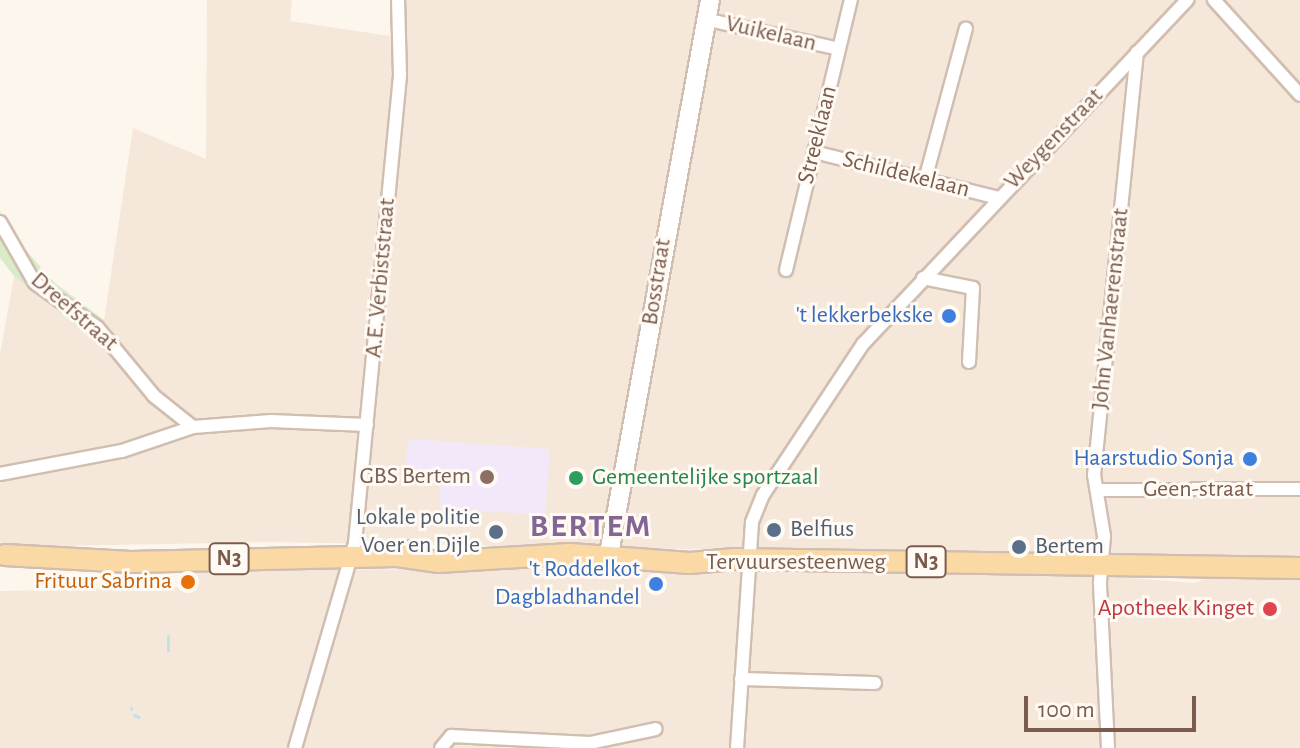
<!DOCTYPE html>
<html>
<head>
<meta charset="utf-8">
<style>
	body { margin:0 }
	#map { position:relative; width:1300px; height:748px; overflow:hidden; background:#fdf6ec; font-family:"Alegreya Sans",sans-serif }
	div>[style] { position:absolute }
	.residential>* { inset:0; background:#f5e8da }
	.education>* { inset:0; background:#f3e8fa }
	.green>* { inset:0; background:#d8ecc9 }
	.stream>* { height:3px; margin:-1.5px; padding:0 1.5px; transform-origin:1.5px; border-radius:1.5px; background:#bfe3e8 }
	.roads { filter:drop-shadow(2px 0 #d1beb0) drop-shadow(-2px 0 #d1beb0) drop-shadow(0 2px #d1beb0) drop-shadow(0 -2px #d1beb0) }
	.street>* { height:12px; margin:-6px; padding:0 6px; transform-origin:6px; border-radius:6px; background:#fff }
	.secondary>* { height:18px; margin:-9px; padding:0 9px; transform-origin:9px; border-radius:9px; background:#fff }
	.primary>* { height:20px; margin:-10px; padding:0 10px; transform-origin:10px; border-radius:10px; background:#fbd9a5 }
	.dots>* { width:22px; height:22px; translate:-50% -50%; box-sizing:border-box; border:4px solid #fffaf3; border-radius:50% }
	span { translate:-50% -50%; white-space:nowrap; text-align:center; line-height:1.15; -webkit-text-stroke:6px #fffaf3; paint-order:stroke }
	.shield-label span { padding:2px 6px; background:#fffaf3; border:2px solid; border-radius:6px; -webkit-text-stroke-width:0 }
	.shield-label { font-size:22px; color:#7a5c4d; font-weight:700 }
	.street-label { font-size:24px; color:#7a5c4d }
	.shop-label { font-size:24px; color:#366cbe }
	.right { translate:-100% -50%; text-align:right }
	.education-label { font-size:24px; color:#785e54 }
	.leisure-label { font-size:24px; color:#27864d }
	.left { translate:0 -50%; text-align:left }
	.service-label { font-size:24px; color:#4e5e75 }
	.food-label { font-size:24px; color:#c56008 }
	.health-label { font-size:24px; color:#be3a42 }
	.district-label { font-size:32px; color:#846695; font-weight:700; letter-spacing:2px }
	.scale { position:absolute; left:1024px; top:696px; width:172px; height:36px; box-sizing:border-box; border:4px solid #7a5c4d; border-top:0; padding-left:10px; font-size:24px; line-height:28px; white-space:nowrap; color:#7a5c4d; -webkit-text-stroke:6px #fffaf3; paint-order:stroke }
</style>
</head>
<body>
<div id="map">
	<div class="residential">
		<i style="clip-path:polygon(207px 0,292px 0,290px 21px,397px 37px,394px 0,1300px 0,1300px 559px,263px 542px,0 547px,0 354px,14px 276px,88px 336px,104px 320px,133px 128px,206px 159px)"></i>
		<i style="clip-path:polygon(743px 568px,732px 748px,0 748px,0 591px,179px 587px,193px 572px,211px 570px)"></i>
		<i style="clip-path:polygon(752px 569px,1081px 574px,1193px 583px,1218px 575px,1300px 578px,1300px 748px,742px 748px)"></i>
	</div>
	<div class="education">
		<i style="clip-path:polygon(409px 439px,550px 449px,545px 515px,440px 508px,439px 478px,412px 476px,405px 468px)"></i>
	</div>
	<div class="green">
		<i style="clip-path:polygon(0 211px,15px 238px,55px 283px,104px 320px,88px 336px,14px 276px,0 258px)"></i>
	</div>
	<div class="stream">
		<i style="left:168px;top:650px;width:14px;rotate:-90deg"></i>
		<i style="left:131px;top:708px;width:1px;rotate:90deg"></i>
		<i style="left:134px;top:715px;width:5px;rotate:22deg"></i>
	</div>
	<div class="roads">
		<div class="street">
			<i style="left:1214px;top:0;width:128px;rotate:47.8deg"></i>
			<i style="left:704px;top:19px;width:138px;rotate:12.5deg"></i>
			<i style="left:814px;top:152px;width:190px;rotate:14deg"></i>
			<i style="left:925px;top:180px;width:157px;rotate:-74.9deg"></i>
			<i style="left:0;top:222px;width:70px;rotate:60.2deg"></i>
			<i style="left:35px;top:283px;width:77px;rotate:35.5deg"></i>
			<i style="left:98px;top:328px;width:88px;rotate:50.5deg"></i>
			<i style="left:154px;top:396px;width:50px;rotate:38.5deg"></i>
			<i style="left:786px;top:270px;width:278px;rotate:-76.5deg"></i>
			<i style="left:923px;top:278px;width:51px;rotate:11.3deg"></i>
			<i style="left:973px;top:288px;width:74px;rotate:93.1deg"></i>
			<i style="left:0;top:474px;width:124px;rotate:-10.7deg"></i>
			<i style="left:122px;top:451px;width:75px;rotate:-18.7deg"></i>
			<i style="left:193px;top:427px;width:78px;rotate:-4.4deg"></i>
			<i style="left:271px;top:421px;width:96px;rotate:2.4deg"></i>
			<i style="left:1097px;top:490px;width:203px;rotate:-0.3deg"></i>
			<i style="left:741px;top:679px;width:134px;rotate:1.7deg"></i>
			<i style="left:295px;top:748px;width:214px;rotate:-73.7deg"></i>
			<i style="left:355px;top:543px;width:470px;rotate:-84.5deg"></i>
			<i style="left:400px;top:75px;width:75px;rotate:-91.5deg"></i>
			<i style="left:441px;top:748px;width:16px;rotate:-50deg"></i>
			<i style="left:451px;top:736px;width:139px;rotate:2.9deg"></i>
			<i style="left:590px;top:743px;width:67px;rotate:-12deg"></i>
			<i style="left:737px;top:748px;width:226px;rotate:-86.2deg"></i>
			<i style="left:752px;top:522px;width:29px;rotate:-68deg"></i>
			<i style="left:763px;top:495px;width:181px;rotate:-56.5deg"></i>
			<i style="left:863px;top:344px;width:473px;rotate:-46.7deg"></i>
			<i style="left:1108px;top:748px;width:166px;rotate:-92.8deg"></i>
			<i style="left:1100px;top:582px;width:46px;rotate:-85deg"></i>
			<i style="left:1104px;top:536px;width:62px;rotate:-99.3deg"></i>
			<i style="left:1094px;top:475px;width:425px;rotate:-84.2deg"></i>
		</div>
		<div class="secondary">
			<i style="left:607px;top:565px;width:574px;rotate:-79.67deg"></i>
		</div>
		<div class="primary">
			<i style="left:5px;top:555px;width:126px;rotate:3.2deg"></i>
			<i style="left:131px;top:562px;width:266px;rotate:-1.3deg"></i>
			<i style="left:397px;top:556px;width:14px;rotate:-21deg"></i>
			<i style="left:397px;top:556px;width:41px;rotate:8.3deg"></i>
			<i style="left:438px;top:562px;width:132px;rotate:-3.5deg"></i>
			<i style="left:570px;top:554px;width:120px;rotate:4.3deg"></i>
			<i style="left:690px;top:563px;width:45px;rotate:-5.1deg"></i>
			<i style="left:735px;top:559px;width:565px;rotate:0.91deg"></i>
		</div>
	</div>
	<div class="dots">
		<i style="left:949px;top:316px;background:#3f7fe0"></i>
		<i style="left:1250px;top:459px;background:#3f7fe0"></i>
		<i style="left:487px;top:477px;background:#8d6e63"></i>
		<i style="left:576px;top:478px;background:#2e9e5b"></i>
		<i style="left:774px;top:530px;background:#5c6f8a"></i>
		<i style="left:496px;top:532px;background:#5c6f8a"></i>
		<i style="left:1019px;top:547px;background:#5c6f8a"></i>
		<i style="left:188px;top:582px;background:#e8710a"></i>
		<i style="left:656px;top:584px;background:#3f7fe0"></i>
		<i style="left:1270px;top:609px;background:#e0444e"></i>
	</div>
	<div class="shield-label">
		<span style="left:229px;top:559px">N3</span>
		<span style="left:926px;top:562px">N3</span>
	</div>
	<div class="street-label">
		<span style="left:771px;top:34px;rotate:13deg">Vuikelaan</span>
		<span style="left:818px;top:135px;rotate:-76deg">Streeklaan</span>
		<span style="left:1054px;top:139px;rotate:-46deg">Weygenstraat</span>
		<span style="left:906px;top:175px;rotate:14deg">Schildekelaan</span>
		<span style="left:381px;top:278px;rotate:-85deg">A.E. Verbiststraat</span>
		<span style="left:657px;top:282px;rotate:-81deg">Bosstraat</span>
		<span style="left:1111px;top:309px;rotate:-84deg">John Vanhaerenstraat</span>
		<span style="left:74px;top:312px;rotate:41deg">Dreefstraat</span>
		<span style="left:1198px;top:490px">Geen-straat</span>
		<span style="left:796px;top:563px">Tervuursesteenweg</span>
	</div>
	<div class="shop-label">
		<span class="right" style="left:933px;top:316px">'t lekkerbekske</span>
		<span class="right" style="left:1234px;top:459px">Haarstudio Sonja</span>
		<span class="right" style="left:640px;top:584px">'t Roddelkot<br>Dagbladhandel</span>
	</div>
	<div class="education-label">
		<span class="right" style="left:471px;top:477px">GBS Bertem</span>
	</div>
	<div class="leisure-label">
		<span class="left" style="left:592px;top:478px">Gemeentelijke sportzaal</span>
	</div>
	<div class="service-label">
		<span class="right" style="left:480px;top:532px">Lokale politie<br>Voer en Dijle</span>
		<span class="left" style="left:790px;top:530px">Belfius</span>
		<span class="left" style="left:1035px;top:547px">Bertem</span>
	</div>
	<div class="food-label">
		<span class="right" style="left:172px;top:582px">Frituur Sabrina</span>
	</div>
	<div class="health-label">
		<span class="right" style="left:1254px;top:609px">Apotheek Kinget</span>
	</div>
	<div class="district-label">
		<span style="left:591px;top:526px">BERTEM</span>
	</div>
	<div class="scale">100 m</div>
</div>
</body>
</html>
